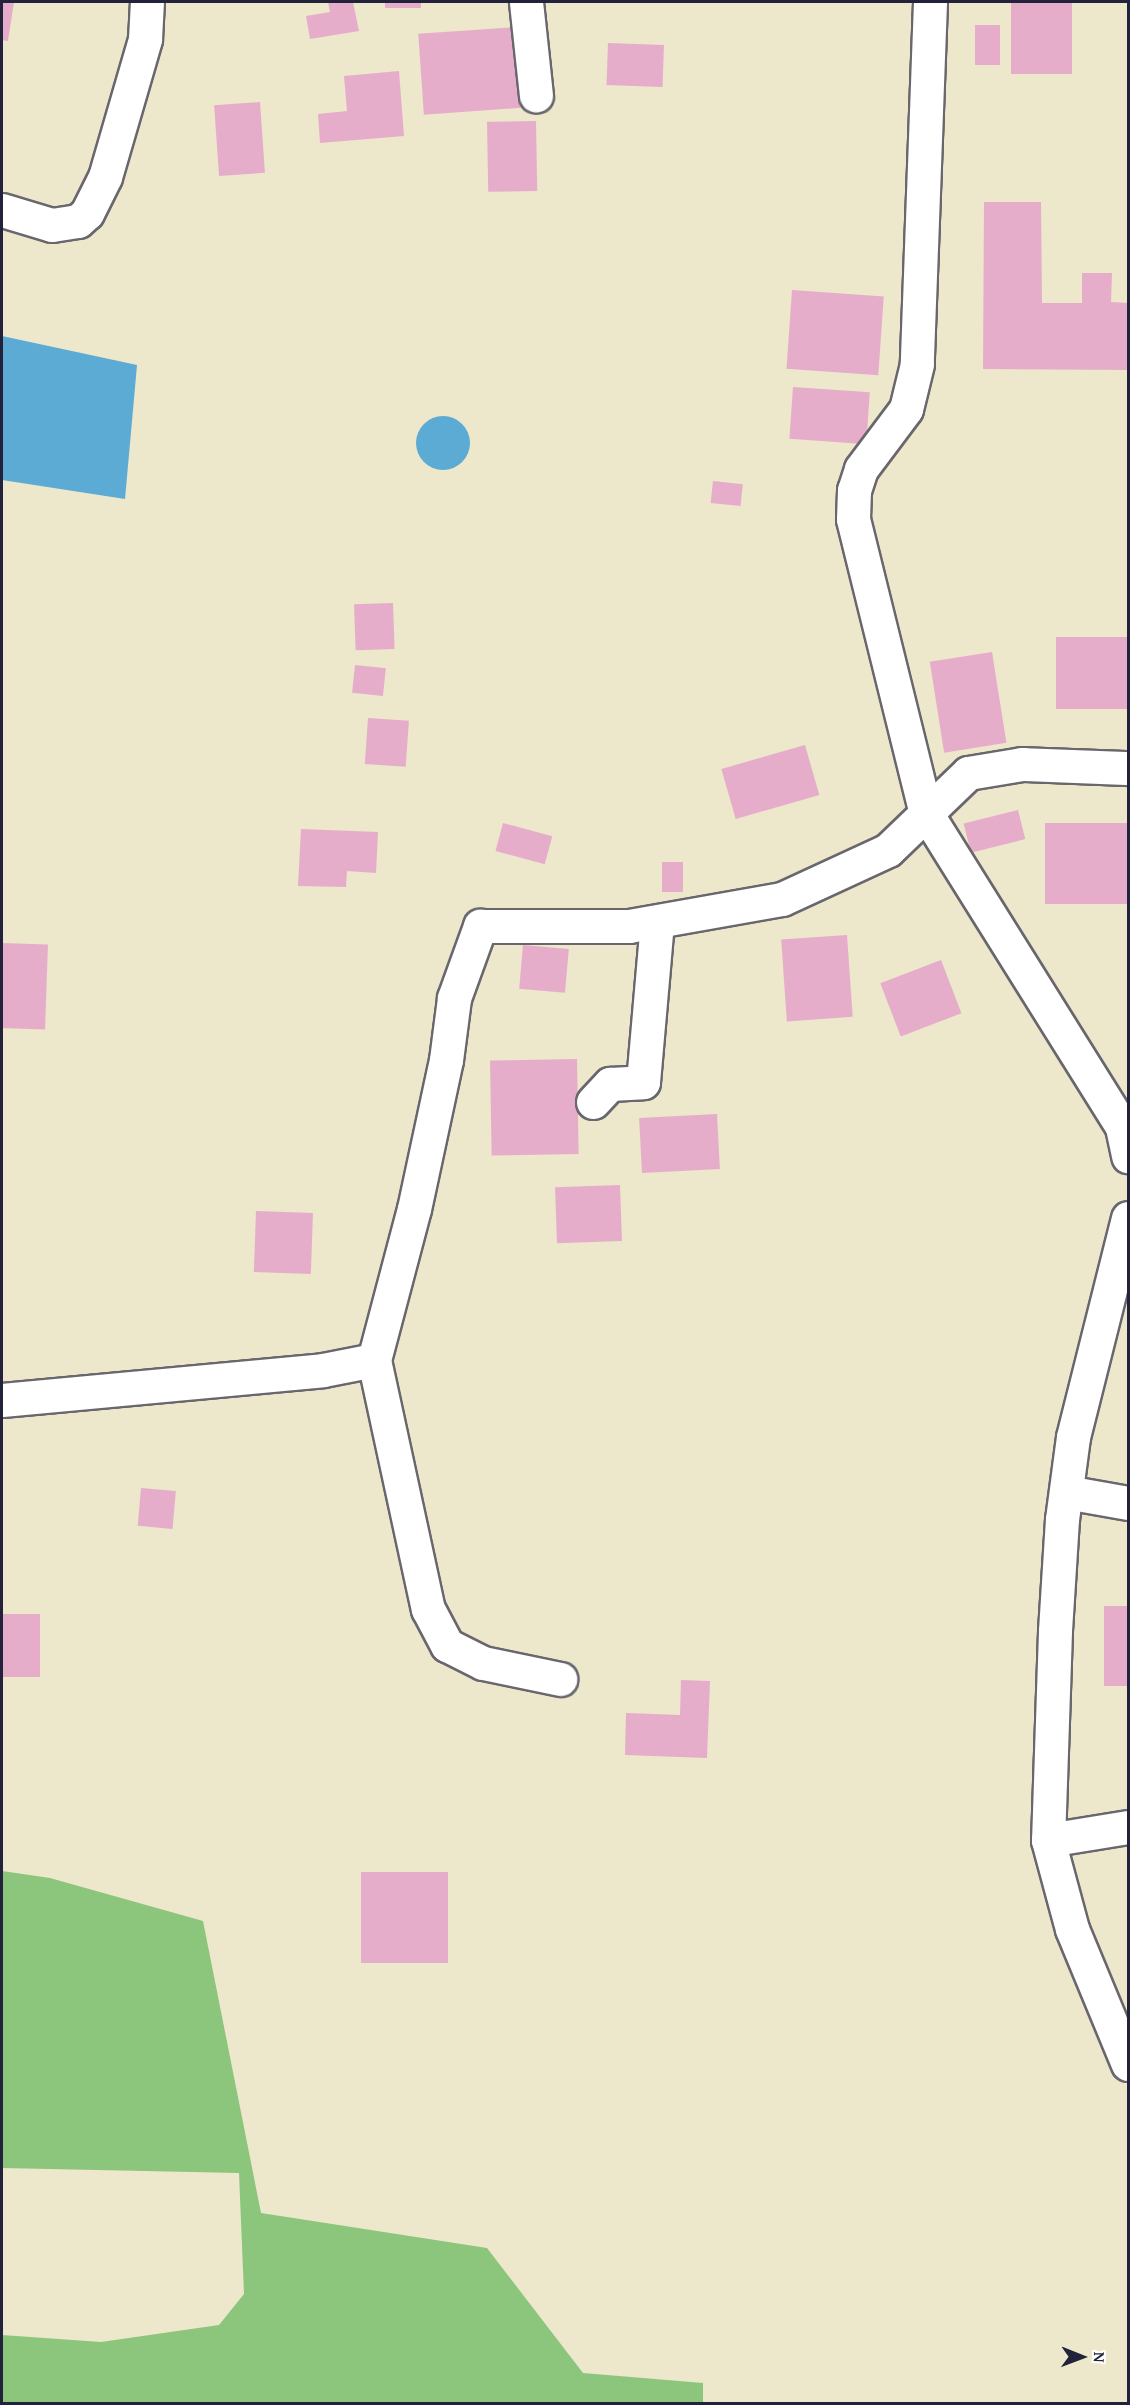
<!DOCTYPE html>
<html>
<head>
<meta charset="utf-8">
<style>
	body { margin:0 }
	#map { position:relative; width:1130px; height:2405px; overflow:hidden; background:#ede7cb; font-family:"Gentium Book Plus",serif }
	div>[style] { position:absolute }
	.green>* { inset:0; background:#8bc67c }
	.water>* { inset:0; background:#5babd5 }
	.round { border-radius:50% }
	.building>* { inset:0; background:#e6adcb; transform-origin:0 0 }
	.roads { filter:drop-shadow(2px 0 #69676d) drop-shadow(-2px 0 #69676d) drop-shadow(0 2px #69676d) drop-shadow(0 -2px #69676d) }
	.minor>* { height:33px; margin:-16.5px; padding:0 16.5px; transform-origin:16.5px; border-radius:16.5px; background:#fff }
	.tertiary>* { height:33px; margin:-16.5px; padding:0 16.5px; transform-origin:16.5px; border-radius:16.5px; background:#fff }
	span { translate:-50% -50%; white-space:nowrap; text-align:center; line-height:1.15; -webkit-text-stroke:4.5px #fff; paint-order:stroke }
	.frame { position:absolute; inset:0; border:3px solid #22223b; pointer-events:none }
	.north { position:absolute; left:1052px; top:2327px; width:60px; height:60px; -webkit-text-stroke:4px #fff; paint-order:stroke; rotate:91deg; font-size:16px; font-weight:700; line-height:24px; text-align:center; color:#22223b }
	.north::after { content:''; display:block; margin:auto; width:21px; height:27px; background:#22223b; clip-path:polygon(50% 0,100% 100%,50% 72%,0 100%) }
</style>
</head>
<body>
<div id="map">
	<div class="green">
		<i style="clip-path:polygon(2px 1871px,50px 1878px,203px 1921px,261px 2213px,487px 2248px,583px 2373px,703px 2383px,703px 2403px,2px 2403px,2px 2335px,101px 2342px,219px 2325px,244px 2294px,239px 2173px,2px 2168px)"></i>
	</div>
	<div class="water">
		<i style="clip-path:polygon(2px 336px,137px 365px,125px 499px,2px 480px)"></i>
		<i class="round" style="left:416px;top:416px;width:54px;height:54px"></i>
	</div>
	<div class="building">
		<i style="clip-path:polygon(2px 2px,14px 2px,8px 41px,2px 40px)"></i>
		<i style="clip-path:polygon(328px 2px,353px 2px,359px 31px,310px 39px,306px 16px,330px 12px)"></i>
		<i style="left:385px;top:2px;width:36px;height:6px"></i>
		<i style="left:1011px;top:2px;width:61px;height:72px"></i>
		<i style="left:975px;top:25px;width:25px;height:40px"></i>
		<i style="left:516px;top:27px;width:81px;height:98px;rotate:86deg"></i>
		<i style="left:608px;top:43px;width:56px;height:42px;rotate:2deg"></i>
		<i style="clip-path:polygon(399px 71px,404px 136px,320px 143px,318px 114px,347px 111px,344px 76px)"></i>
		<i style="left:260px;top:102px;width:71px;height:46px;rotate:86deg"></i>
		<i style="left:536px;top:121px;width:70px;height:49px;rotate:89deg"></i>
		<i style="clip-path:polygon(984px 202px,1041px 202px,1042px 303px,1082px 303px,1082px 273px,1112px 273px,1111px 302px,1128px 303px,1128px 370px,983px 369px)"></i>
		<i style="left:792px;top:290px;width:92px;height:79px;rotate:4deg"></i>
		<i style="left:793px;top:387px;width:77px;height:52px;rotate:4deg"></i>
		<i style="left:713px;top:481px;width:30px;height:22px;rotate:6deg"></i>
		<i style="left:393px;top:603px;width:46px;height:39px;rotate:88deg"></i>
		<i style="left:1056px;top:637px;width:72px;height:72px"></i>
		<i style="left:992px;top:652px;width:92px;height:63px;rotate:81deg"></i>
		<i style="left:355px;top:665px;width:31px;height:28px;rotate:6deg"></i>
		<i style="left:368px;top:718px;width:41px;height:46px;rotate:4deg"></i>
		<i style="left:805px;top:745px;width:52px;height:87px;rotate:74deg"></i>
		<i style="left:1018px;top:810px;width:30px;height:56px;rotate:76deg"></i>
		<i style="left:503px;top:823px;width:51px;height:29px;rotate:15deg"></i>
		<i style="left:1128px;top:823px;width:81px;height:83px;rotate:90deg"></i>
		<i style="clip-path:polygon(301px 829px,378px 832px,376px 873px,347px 871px,346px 887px,298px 886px)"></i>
		<i style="left:662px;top:862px;width:21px;height:30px"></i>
		<i style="left:847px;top:935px;width:82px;height:66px;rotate:86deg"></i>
		<i style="left:2px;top:943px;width:46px;height:85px;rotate:2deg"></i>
		<i style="left:523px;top:945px;width:46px;height:44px;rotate:5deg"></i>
		<i style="left:941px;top:960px;width:57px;height:65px;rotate:69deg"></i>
		<i style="left:577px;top:1059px;width:95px;height:87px;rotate:89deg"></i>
		<i style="left:717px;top:1114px;width:55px;height:78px;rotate:87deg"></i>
		<i style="left:620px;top:1185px;width:56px;height:65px;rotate:88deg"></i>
		<i style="left:256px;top:1211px;width:57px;height:61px;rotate:2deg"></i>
		<i style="left:141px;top:1488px;width:35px;height:38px;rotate:5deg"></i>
		<i style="left:1104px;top:1606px;width:24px;height:80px"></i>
		<i style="left:2px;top:1614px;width:38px;height:63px"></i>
		<i style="clip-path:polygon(681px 1680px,710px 1681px,707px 1758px,625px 1755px,626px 1713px,680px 1715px)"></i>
		<i style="left:361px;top:1872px;width:87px;height:91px"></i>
	</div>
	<div class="roads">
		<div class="minor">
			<i style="left:526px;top:2px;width:94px;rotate:83.9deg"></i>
			<i style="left:930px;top:2px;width:362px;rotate:92.1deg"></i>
			<i style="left:917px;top:364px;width:46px;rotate:103.7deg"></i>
			<i style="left:906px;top:409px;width:75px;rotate:126.9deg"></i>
			<i style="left:861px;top:469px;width:22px;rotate:108deg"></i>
			<i style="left:854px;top:490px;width:29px;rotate:92deg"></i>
			<i style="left:853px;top:519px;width:303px;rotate:76.1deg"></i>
			<i style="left:926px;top:813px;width:370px;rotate:58deg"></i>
			<i style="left:1122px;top:1127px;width:30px;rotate:78deg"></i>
			<i style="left:2px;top:210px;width:52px;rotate:16.7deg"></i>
			<i style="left:52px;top:225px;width:26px;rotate:-9deg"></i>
			<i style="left:78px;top:221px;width:12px;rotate:-42deg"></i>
			<i style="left:87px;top:213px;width:40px;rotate:-63.4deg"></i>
			<i style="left:105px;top:177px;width:144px;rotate:-73.8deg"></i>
			<i style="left:145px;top:39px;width:37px;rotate:-87deg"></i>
			<i style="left:593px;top:1102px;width:25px;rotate:-47deg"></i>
			<i style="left:610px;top:1084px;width:33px;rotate:-3deg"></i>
			<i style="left:643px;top:1082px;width:161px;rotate:-85deg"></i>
			<i style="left:1128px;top:1218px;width:226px;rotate:104.1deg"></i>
			<i style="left:1073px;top:1437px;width:83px;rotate:97.6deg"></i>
			<i style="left:1062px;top:1519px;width:112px;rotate:93.6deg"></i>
			<i style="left:1055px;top:1631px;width:209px;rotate:91.9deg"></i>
			<i style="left:1048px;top:1840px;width:92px;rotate:74.9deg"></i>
			<i style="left:1072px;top:1929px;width:146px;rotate:67.5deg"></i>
			<i style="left:374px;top:1360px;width:255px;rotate:77.8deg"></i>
			<i style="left:428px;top:1609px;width:41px;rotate:62.2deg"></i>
			<i style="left:447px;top:1645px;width:40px;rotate:26.6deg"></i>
			<i style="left:483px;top:1663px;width:79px;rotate:11.7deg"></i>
			<i style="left:1066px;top:1492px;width:63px;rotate:10.1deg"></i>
			<i style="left:1048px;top:1840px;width:81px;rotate:-9.2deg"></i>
		</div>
		<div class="tertiary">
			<i style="left:2px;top:1400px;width:322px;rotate:-5.3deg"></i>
			<i style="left:323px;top:1370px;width:52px;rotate:-11.1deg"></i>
			<i style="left:374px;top:1360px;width:156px;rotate:-75.2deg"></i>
			<i style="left:414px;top:1209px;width:152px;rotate:-77.9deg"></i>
			<i style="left:446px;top:1060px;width:63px;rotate:-82.6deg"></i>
			<i style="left:454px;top:998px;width:77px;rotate:-70.1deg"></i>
			<i style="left:480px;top:926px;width:149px"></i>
			<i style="left:629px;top:926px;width:155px;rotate:-10deg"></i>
			<i style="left:782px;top:899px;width:117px;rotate:-24.8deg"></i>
			<i style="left:888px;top:850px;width:111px;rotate:-43.9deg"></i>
			<i style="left:968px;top:773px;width:55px;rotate:-9.5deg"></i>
			<i style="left:1022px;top:764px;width:106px;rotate:2.2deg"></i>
		</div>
	</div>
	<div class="frame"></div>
	<div class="north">N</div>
</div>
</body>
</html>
